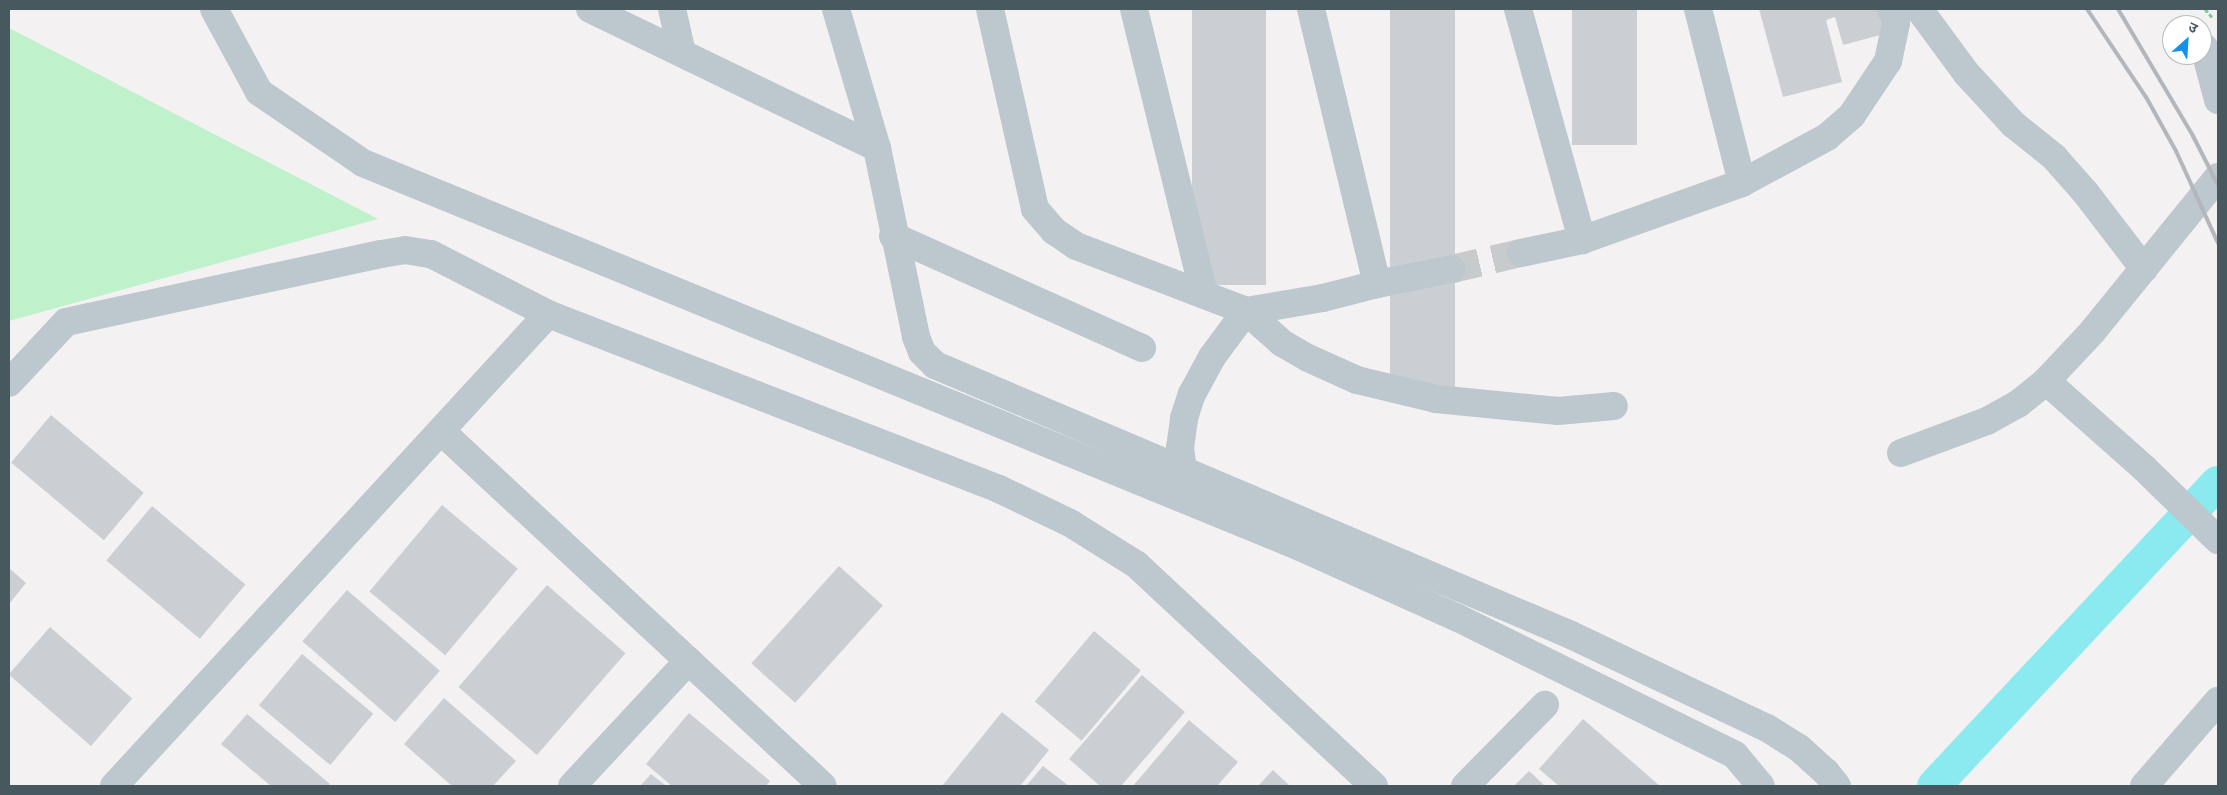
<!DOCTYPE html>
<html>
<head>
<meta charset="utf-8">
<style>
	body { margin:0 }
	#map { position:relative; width:2227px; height:795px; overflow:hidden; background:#f3f1f1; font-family:Barlow,"Noto Sans Devanagari",sans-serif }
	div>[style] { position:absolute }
	.green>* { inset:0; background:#bff1cb }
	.canal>* { height:34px; margin:-17px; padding:0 17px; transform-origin:17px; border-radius:17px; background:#8beaef }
	.building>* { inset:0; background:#cbcfd3; transform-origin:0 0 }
	.minor-tunnel>* { height:28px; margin-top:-14px; transform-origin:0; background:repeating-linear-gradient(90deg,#c8cbcc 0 28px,transparent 0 42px) }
	.path>* { height:3px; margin-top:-1.5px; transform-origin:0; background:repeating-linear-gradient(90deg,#75d096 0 4px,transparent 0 6.5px) }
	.minor>* { height:28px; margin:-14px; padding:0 14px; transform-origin:14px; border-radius:14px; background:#bcc8ce }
	.rail>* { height:4px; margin:-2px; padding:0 2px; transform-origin:2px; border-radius:2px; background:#b3b7bb }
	span { translate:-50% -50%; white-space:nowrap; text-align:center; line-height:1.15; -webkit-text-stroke:4.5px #fff; paint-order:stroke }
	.frame { position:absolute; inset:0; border:10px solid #48585f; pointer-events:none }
	.north { position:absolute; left:2162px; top:15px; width:50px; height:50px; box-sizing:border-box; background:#fff; border:1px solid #b6bcbf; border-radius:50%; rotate:26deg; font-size:14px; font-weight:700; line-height:20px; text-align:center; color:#48585f }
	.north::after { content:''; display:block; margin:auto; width:18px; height:22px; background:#1492ea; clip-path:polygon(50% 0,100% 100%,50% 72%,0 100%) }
</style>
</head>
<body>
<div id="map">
	<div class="green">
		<i style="clip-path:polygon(9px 28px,378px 219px,9px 321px)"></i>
	</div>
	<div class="canal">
		<i style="left:1934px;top:786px;width:415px;rotate:-46.9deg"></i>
	</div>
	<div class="building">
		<i style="left:1192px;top:9px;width:74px;height:276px"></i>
		<i style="left:1390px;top:9px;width:65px;height:382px"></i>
		<i style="left:1572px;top:9px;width:65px;height:136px"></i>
		<i style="clip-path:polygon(1759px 9px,1877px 9px,1884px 34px,1843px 45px,1835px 17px,1826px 20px,1842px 82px,1783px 97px)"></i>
		<i style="left:51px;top:415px;width:121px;height:62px;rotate:40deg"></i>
		<i style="left:442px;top:505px;width:99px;height:113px;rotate:40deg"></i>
		<i style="left:152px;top:506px;width:122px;height:71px;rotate:40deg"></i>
		<i style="left:839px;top:566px;width:59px;height:131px;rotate:42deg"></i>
		<i style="clip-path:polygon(9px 568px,26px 583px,9px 604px)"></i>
		<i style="left:547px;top:585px;width:104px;height:135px;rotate:41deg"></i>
		<i style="left:347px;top:590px;width:123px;height:68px;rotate:41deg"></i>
		<i style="left:50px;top:627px;width:109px;height:63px;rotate:41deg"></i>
		<i style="left:1094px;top:631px;width:61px;height:92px;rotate:40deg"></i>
		<i style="left:302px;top:654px;width:93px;height:67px;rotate:40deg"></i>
		<i style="clip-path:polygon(1142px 675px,1185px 712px,1121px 786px,1100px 786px,1069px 759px)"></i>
		<i style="clip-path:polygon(444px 698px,516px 761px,493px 786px,452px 786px,404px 744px)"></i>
		<i style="clip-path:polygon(1002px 712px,1049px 750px,1020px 786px,942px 786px)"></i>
		<i style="clip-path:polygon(689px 713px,770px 781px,766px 786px,672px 786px,646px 764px)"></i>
		<i style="clip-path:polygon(247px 714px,330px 784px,328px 786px,271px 786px,221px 744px)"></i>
		<i style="clip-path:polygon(1583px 719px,1660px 786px,1559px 786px,1539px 769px)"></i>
		<i style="clip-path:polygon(1189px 720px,1238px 762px,1217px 786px,1133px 786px)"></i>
		<i style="clip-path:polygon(1043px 766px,1069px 786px,1026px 786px)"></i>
		<i style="clip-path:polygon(1273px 770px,1290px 786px,1258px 786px)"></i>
		<i style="clip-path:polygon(1529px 771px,1545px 786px,1514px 786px)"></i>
		<i style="clip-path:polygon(651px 774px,666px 786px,640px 786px)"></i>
	</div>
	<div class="minor-tunnel">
		<i style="left:1452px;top:269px;width:71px;rotate:-13.1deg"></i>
	</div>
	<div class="path">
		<i style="left:2205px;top:9px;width:11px;rotate:49deg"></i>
	</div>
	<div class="minor">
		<i style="left:214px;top:9px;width:94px;rotate:61.5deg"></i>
		<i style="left:259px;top:92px;width:126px;rotate:34.3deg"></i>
		<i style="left:363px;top:163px;width:1013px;rotate:22.28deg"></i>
		<i style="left:1300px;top:547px;width:173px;rotate:24.2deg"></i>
		<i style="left:1458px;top:618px;width:309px;rotate:26.3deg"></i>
		<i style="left:1735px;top:755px;width:40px;rotate:50deg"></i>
		<i style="left:590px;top:9px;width:319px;rotate:25.8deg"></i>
		<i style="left:672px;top:9px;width:45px;rotate:77.2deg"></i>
		<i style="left:836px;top:9px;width:145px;rotate:73.6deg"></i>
		<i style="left:877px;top:148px;width:193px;rotate:78.3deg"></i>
		<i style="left:916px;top:337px;width:16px;rotate:68deg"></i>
		<i style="left:922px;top:352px;width:18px;rotate:45deg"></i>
		<i style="left:935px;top:365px;width:691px;rotate:23deg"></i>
		<i style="left:1571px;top:635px;width:217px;rotate:25.4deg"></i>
		<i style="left:1767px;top:728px;width:38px;rotate:32deg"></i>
		<i style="left:1799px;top:748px;width:36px;rotate:42deg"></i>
		<i style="left:1826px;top:772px;width:18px;rotate:52deg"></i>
		<i style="left:990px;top:9px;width:205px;rotate:77.3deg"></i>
		<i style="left:1035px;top:209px;width:29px;rotate:49deg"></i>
		<i style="left:1054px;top:231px;width:27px;rotate:34deg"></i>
		<i style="left:1076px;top:246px;width:182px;rotate:20.9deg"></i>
		<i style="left:1246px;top:311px;width:48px;rotate:41.6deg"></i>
		<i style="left:1282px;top:343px;width:30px;rotate:30deg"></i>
		<i style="left:1308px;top:358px;width:54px;rotate:24.2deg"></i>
		<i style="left:1357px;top:380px;width:81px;rotate:13.5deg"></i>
		<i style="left:1436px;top:399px;width:123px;rotate:5.6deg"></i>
		<i style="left:1558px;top:411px;width:56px;rotate:-5.1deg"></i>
		<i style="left:1134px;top:9px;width:294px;rotate:76.2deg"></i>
		<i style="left:1311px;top:9px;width:283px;rotate:76.5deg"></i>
		<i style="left:1518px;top:9px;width:240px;rotate:74.5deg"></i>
		<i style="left:1698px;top:9px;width:179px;rotate:75.8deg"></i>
		<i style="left:1919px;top:9px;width:81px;rotate:53.6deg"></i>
		<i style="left:1967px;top:74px;width:68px;rotate:47.4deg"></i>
		<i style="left:2013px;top:124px;width:53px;rotate:38.8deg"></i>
		<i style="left:2054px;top:157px;width:47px;rotate:48.5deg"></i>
		<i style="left:2085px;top:192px;width:97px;rotate:52.5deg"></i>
		<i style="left:2204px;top:47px;width:55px;rotate:75.2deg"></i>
		<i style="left:2218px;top:177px;width:198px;rotate:129.1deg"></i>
		<i style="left:2093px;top:331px;width:69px;rotate:133.2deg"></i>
		<i style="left:2046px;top:381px;width:132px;rotate:41.6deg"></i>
		<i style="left:2145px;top:469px;width:102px;rotate:44.2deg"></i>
		<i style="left:893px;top:236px;width:273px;rotate:24.2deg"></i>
		<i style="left:1521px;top:253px;width:62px;rotate:-12deg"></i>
		<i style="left:1582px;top:240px;width:170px;rotate:-19.6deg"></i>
		<i style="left:1742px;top:183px;width:97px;rotate:-28.4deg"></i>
		<i style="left:1827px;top:137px;width:33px;rotate:-41deg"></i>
		<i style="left:1852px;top:115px;width:65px;rotate:-56.3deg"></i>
		<i style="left:1888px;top:61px;width:39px;rotate:-78deg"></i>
		<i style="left:1896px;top:23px;width:15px;rotate:-110deg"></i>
		<i style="left:9px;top:383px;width:83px;rotate:-46.9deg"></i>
		<i style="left:66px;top:322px;width:322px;rotate:-12.2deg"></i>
		<i style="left:381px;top:254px;width:24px;rotate:-9deg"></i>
		<i style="left:405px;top:250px;width:26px;rotate:9deg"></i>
		<i style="left:431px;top:254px;width:131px;rotate:27.1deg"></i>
		<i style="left:548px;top:314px;width:484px;rotate:21.2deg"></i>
		<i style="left:999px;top:489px;width:79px;rotate:25.6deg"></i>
		<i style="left:1070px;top:523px;width:79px;rotate:32.1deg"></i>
		<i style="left:1137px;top:565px;width:324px;rotate:43deg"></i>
		<i style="left:441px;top:431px;width:521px;rotate:42.9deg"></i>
		<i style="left:1901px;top:453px;width:92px;rotate:-20.4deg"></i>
		<i style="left:1987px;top:421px;width:35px;rotate:-29deg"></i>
		<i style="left:2018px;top:404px;width:36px;rotate:-39deg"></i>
		<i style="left:1183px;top:470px;width:22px;rotate:-98deg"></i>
		<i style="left:1180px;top:448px;width:30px;rotate:-82deg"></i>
		<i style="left:1184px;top:418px;width:25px;rotate:-72deg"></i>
		<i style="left:1192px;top:394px;width:42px;rotate:-61.6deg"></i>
		<i style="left:1212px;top:357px;width:57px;rotate:-53.5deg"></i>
		<i style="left:1246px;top:311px;width:78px;rotate:-9.6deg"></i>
		<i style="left:1323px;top:298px;width:56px;rotate:-14.5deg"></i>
		<i style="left:1377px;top:284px;width:76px;rotate:-11.3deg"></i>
		<i style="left:114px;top:786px;width:641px;rotate:-47.4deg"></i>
		<i style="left:572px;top:786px;width:171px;rotate:-47.1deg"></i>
		<i style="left:1465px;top:786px;width:114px;rotate:-45.4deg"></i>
		<i style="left:2144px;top:786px;width:113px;rotate:-49deg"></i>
	</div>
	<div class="rail">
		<i style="left:2087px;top:9px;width:106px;rotate:56.2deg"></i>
		<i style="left:2146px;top:97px;width:62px;rotate:60.9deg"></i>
		<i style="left:2176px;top:151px;width:101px;rotate:65.5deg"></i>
		<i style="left:2118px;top:9px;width:147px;rotate:59.4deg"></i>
		<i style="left:2193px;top:136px;width:55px;rotate:63deg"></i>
	</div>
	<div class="frame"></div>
	<div class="north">उ</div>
</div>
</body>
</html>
